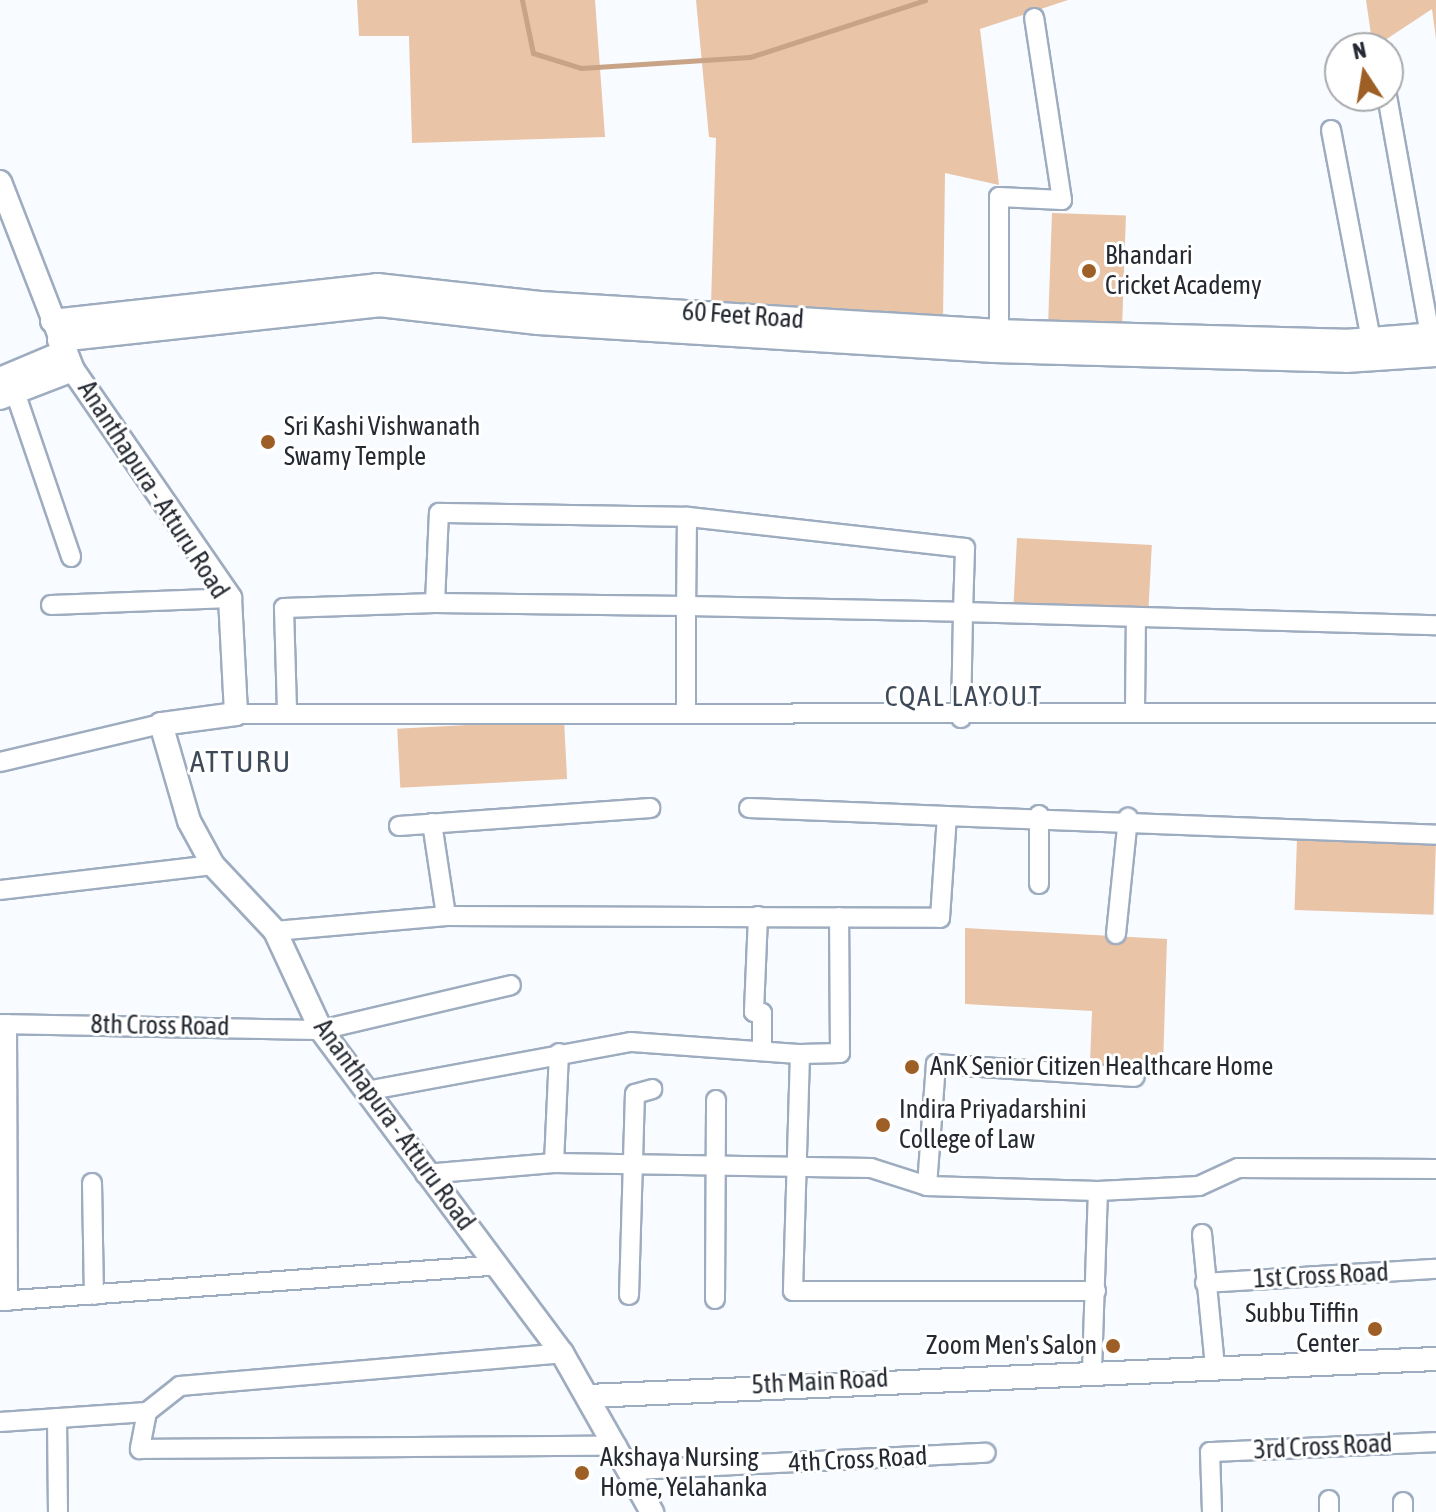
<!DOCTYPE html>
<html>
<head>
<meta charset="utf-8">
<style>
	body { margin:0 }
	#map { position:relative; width:1436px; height:1512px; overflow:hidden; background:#f8fbff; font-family:"Asap Condensed",sans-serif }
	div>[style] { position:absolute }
	.green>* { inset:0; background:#e9c4a7; transform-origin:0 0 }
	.stream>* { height:5px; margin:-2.5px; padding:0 2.5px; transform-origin:2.5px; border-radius:2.5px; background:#c9a385 }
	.roads { filter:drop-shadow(2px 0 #9eacbf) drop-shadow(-2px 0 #9eacbf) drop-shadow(0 2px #9eacbf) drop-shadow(0 -2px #9eacbf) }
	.minor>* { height:18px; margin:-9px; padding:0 9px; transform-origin:9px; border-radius:9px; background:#fff }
	.tertiary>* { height:22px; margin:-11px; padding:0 11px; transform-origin:11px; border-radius:11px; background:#fff }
	.dots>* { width:22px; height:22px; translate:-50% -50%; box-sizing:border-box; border:4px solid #fff; border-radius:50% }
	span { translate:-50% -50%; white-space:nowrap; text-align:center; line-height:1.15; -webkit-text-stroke:6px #fff; paint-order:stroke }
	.poi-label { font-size:26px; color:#252a32 }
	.left { translate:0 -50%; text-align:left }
	.right { translate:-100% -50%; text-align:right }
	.street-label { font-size:26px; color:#252a32 }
	.neighbourhood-label { font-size:28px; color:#3e4a5a; letter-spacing:2px }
	.quarter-label { font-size:30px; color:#3e4a5a; letter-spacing:2px }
	.north { position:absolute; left:1324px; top:32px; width:80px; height:80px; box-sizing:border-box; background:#fff; border:2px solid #a8aaad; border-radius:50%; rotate:348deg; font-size:22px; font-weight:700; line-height:32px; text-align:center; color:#252a32 }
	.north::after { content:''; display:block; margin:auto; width:28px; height:36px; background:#9e5f26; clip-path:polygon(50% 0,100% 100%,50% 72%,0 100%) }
</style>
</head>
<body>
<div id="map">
	<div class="green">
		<i style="clip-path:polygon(357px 0,595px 0,605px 137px,412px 143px,409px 36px,359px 36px)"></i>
		<i style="clip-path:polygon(696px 0,1068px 0,980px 29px,999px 185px,945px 173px,943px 320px,711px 305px,716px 138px,709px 137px)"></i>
		<i style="clip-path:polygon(1366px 0,1436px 0,1436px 39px,1432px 9px,1373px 48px)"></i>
		<i style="left:1052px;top:213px;width:74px;height:112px;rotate:2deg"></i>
		<i style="left:1017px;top:538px;width:135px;height:66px;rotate:3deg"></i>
		<i style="left:564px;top:720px;width:59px;height:167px;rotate:87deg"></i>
		<i style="left:1297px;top:839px;width:139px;height:71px;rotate:2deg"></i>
		<i style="clip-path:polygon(965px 928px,1167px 939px,1163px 1066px,1090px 1064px,1092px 1011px,965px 1004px)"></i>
	</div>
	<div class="stream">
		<i style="left:522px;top:0;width:54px;rotate:78.3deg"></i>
		<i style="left:533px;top:53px;width:50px;rotate:17.4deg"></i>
		<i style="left:581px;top:68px;width:169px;rotate:-3.7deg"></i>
		<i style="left:750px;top:57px;width:184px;rotate:-18deg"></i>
	</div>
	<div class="roads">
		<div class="minor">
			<i style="left:1387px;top:96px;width:243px;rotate:79.8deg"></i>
			<i style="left:1331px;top:130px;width:213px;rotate:79.2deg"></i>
			<i style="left:999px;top:331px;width:134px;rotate:-90deg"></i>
			<i style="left:999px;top:197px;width:63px;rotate:2.7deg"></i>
			<i style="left:1062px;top:200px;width:184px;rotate:-98.7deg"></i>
			<i style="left:16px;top:395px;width:171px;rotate:71.2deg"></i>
			<i style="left:435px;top:603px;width:90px;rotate:-87.5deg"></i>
			<i style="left:439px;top:513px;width:248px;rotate:0.9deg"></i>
			<i style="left:687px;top:517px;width:89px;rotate:90.6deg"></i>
			<i style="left:686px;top:606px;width:277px;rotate:1.2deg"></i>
			<i style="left:963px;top:612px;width:64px;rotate:-88.2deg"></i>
			<i style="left:965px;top:548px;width:280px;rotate:-173.6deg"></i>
			<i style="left:51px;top:605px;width:179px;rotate:-2.2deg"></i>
			<i style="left:1135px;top:708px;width:91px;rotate:-89.4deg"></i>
			<i style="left:287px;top:710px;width:102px;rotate:-91.7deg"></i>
			<i style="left:284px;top:608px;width:151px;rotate:-1.9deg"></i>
			<i style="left:435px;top:603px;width:251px;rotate:0.7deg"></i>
			<i style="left:686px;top:606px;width:106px;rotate:90deg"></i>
			<i style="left:236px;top:714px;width:1200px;rotate:-0.05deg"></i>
			<i style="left:961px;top:718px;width:106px;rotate:-88.9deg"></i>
			<i style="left:963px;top:612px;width:473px;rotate:1.6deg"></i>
			<i style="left:0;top:762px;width:165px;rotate:-13.3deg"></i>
			<i style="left:749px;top:808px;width:198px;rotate:2.3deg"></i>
			<i style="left:432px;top:823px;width:94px;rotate:81.4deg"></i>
			<i style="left:399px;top:826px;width:252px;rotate:-4.1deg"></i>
			<i style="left:1039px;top:884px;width:69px;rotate:-90deg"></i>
			<i style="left:0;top:890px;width:214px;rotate:-6.7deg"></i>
			<i style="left:758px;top:916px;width:96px;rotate:92.4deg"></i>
			<i style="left:754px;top:1012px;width:8px;rotate:7deg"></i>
			<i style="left:762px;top:1013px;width:38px;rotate:90deg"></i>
			<i style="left:275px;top:931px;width:172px;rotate:-5deg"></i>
			<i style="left:446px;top:916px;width:494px;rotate:0.2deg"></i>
			<i style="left:940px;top:918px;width:102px;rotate:-86.1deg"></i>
			<i style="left:947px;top:816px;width:489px;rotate:2.2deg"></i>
			<i style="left:1116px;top:934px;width:117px;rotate:-84.1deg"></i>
			<i style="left:0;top:1024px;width:321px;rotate:1.1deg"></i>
			<i style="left:321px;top:1030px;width:195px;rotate:-13.3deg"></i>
			<i style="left:7px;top:1024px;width:277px;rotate:89.8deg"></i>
			<i style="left:800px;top:1054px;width:40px;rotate:-1.4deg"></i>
			<i style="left:840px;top:1053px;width:136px;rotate:-90.4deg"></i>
			<i style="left:366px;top:1091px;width:269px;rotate:-10.5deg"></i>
			<i style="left:631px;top:1042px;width:169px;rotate:4.1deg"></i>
			<i style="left:800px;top:1054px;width:237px;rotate:91.7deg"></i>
			<i style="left:793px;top:1291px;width:303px"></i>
			<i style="left:554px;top:1163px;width:110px;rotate:-87.4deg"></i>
			<i style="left:425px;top:1174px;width:129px;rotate:-4.9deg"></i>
			<i style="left:554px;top:1163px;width:317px;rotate:0.9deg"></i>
			<i style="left:871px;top:1168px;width:59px;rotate:17.8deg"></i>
			<i style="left:927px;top:1186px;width:171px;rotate:1.7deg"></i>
			<i style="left:1098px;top:1191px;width:101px;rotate:-2.8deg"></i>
			<i style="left:1199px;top:1186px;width:43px;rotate:-24.8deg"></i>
			<i style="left:1238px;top:1168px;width:198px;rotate:0.3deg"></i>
			<i style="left:92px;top:1183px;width:112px;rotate:89deg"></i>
			<i style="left:927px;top:1186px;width:122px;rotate:-85.8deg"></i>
			<i style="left:936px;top:1064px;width:199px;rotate:3.7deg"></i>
			<i style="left:1202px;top:1234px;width:134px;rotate:84.4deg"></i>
			<i style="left:1205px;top:1283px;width:231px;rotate:-3.5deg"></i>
			<i style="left:629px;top:1295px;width:201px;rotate:-88.3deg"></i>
			<i style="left:635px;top:1094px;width:18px;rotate:-16deg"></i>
			<i style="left:715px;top:1299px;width:199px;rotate:-89.7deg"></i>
			<i style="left:0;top:1301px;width:498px;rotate:-4.1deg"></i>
			<i style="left:1092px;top:1370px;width:179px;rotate:-88.1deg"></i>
			<i style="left:147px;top:1412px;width:38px;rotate:101deg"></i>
			<i style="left:140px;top:1449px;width:477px;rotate:-0.4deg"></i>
			<i style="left:57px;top:1418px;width:94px;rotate:89.4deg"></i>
			<i style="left:0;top:1422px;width:147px;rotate:-3.9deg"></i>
			<i style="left:147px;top:1412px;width:42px;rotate:-38.2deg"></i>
			<i style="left:180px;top:1386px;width:383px;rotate:-4.9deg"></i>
			<i style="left:633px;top:1470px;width:353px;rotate:-2.8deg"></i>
			<i style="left:1329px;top:1500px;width:12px;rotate:90deg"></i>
			<i style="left:1403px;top:1502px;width:10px;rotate:90deg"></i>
			<i style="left:1212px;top:1512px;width:60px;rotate:-91.9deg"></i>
			<i style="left:1210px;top:1452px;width:226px;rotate:-2.5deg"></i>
		</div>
		<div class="tertiary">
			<i style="left:0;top:182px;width:202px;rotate:68.8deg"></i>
			<i style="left:73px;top:370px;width:277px;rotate:55.4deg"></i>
			<i style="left:230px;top:598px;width:116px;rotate:87deg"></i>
			<i style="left:236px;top:714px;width:76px;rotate:172.4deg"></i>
			<i style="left:161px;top:724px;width:101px;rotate:73.9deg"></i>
			<i style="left:189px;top:821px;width:50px;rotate:61.4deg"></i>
			<i style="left:213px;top:865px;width:91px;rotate:46.8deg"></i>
			<i style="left:275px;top:931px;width:109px;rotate:65.1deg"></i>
			<i style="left:321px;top:1030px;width:403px;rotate:53.3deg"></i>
			<i style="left:562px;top:1353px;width:183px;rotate:60.5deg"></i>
			<i style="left:52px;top:321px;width:327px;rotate:-6.3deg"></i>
			<i style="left:377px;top:285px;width:164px;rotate:6.3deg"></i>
			<i style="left:540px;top:303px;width:456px;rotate:3.5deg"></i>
			<i style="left:995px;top:331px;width:350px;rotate:1.6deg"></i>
			<i style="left:1345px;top:341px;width:91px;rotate:-4.4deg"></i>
			<i style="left:59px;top:340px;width:322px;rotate:-6.2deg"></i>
			<i style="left:379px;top:305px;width:160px;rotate:6.5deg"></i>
			<i style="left:538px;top:323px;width:457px;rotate:3.5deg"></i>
			<i style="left:994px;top:351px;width:352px;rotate:1.6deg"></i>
			<i style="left:1346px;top:361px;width:90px;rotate:-3.8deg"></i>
			<i style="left:0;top:379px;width:69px;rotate:-22.9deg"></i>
			<i style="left:0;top:398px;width:78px;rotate:-21deg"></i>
			<i style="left:588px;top:1396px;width:849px;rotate:-2.5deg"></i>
		</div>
	</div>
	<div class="dots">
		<i style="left:1089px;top:271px;background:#9e5f26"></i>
		<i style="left:268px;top:442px;background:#9e5f26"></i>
		<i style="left:912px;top:1067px;background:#9e5f26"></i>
		<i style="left:883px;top:1125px;background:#9e5f26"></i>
		<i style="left:1375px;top:1329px;background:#9e5f26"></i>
		<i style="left:1113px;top:1346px;background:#9e5f26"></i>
		<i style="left:582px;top:1473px;background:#9e5f26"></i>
	</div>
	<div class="poi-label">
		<span class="left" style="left:1105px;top:271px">Bhandari<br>Cricket Academy</span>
		<span class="left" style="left:284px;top:442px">Sri Kashi Vishwanath<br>Swamy Temple</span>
		<span class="left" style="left:930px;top:1067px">AnK Senior Citizen Healthcare Home</span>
		<span class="left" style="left:899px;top:1125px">Indira Priyadarshini<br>College of Law</span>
		<span class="right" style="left:1359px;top:1329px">Subbu Tiffin<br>Center</span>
		<span class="right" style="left:1097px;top:1346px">Zoom Men's Salon</span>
		<span class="left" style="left:600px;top:1473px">Akshaya Nursing<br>Home, Yelahanka</span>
	</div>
	<div class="street-label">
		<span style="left:743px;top:316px;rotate:4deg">60 Feet Road</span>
		<span style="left:153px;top:490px;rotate:57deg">Ananthapura - Atturu Road</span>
		<span style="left:160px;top:1026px;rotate:1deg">8th Cross Road</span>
		<span style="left:394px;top:1125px;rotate:54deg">Ananthapura - Atturu Road</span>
		<span style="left:1321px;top:1276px;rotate:-3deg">1st Cross Road</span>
		<span style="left:820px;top:1382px;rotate:-3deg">5th Main Road</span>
		<span style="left:1323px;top:1447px;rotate:-3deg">3rd Cross Road</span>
		<span style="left:858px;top:1460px;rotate:-3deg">4th Cross Road</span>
	</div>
	<div class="neighbourhood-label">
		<span style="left:964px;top:696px">CQAL LAYOUT</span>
	</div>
	<div class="quarter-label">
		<span style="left:241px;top:761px">ATTURU</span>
	</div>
	<div class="north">N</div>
</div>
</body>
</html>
